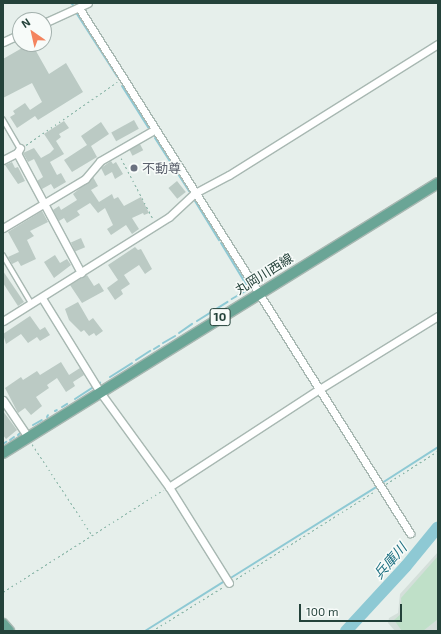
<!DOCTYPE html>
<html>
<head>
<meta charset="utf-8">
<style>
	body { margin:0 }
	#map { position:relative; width:441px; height:634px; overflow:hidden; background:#e6efeb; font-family:"Exo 2","Noto Sans JP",sans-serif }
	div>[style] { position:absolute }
	.built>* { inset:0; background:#d4dfda }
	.green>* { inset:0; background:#bfe0c8 }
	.stream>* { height:2px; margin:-1px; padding:0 1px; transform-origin:1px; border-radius:1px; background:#8ec9d4 }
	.river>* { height:12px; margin:-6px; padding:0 6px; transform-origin:6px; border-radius:6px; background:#8ec9d4 }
	.building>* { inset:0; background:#bbcac4; transform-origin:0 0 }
	.path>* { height:1px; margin-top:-0.5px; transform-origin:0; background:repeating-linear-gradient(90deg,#86b3a5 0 2px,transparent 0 5px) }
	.roads { filter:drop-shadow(1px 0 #a8b8b2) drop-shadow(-1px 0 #a8b8b2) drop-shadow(0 1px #a8b8b2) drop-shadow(0 -1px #a8b8b2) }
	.service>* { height:3.5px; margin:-1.75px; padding:0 1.75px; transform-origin:1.75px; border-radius:1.75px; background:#fff }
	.minor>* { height:7px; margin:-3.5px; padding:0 3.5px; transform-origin:3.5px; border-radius:3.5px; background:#fff }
	.primary>* { height:10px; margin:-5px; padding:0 5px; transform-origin:5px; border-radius:5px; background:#6aa596 }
	.dots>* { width:11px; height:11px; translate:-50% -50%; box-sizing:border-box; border:2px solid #f7fbf9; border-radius:50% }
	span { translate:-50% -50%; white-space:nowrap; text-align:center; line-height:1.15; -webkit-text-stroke:3px #f7fbf9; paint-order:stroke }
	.shield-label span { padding:1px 3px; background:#f7fbf9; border:1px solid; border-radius:3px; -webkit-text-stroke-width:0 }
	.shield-label { font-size:12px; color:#24423a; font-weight:700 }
	.worship-label { font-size:13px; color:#5b616d }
	.left { translate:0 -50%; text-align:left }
	.street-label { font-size:13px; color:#24423a }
	.water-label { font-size:14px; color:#1c6f80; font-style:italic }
	.frame { position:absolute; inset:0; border:4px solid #24423a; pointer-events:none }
	.north { position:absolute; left:12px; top:12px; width:40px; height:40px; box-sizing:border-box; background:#f7fbf9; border:1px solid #a3b1ad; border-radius:50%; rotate:326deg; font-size:11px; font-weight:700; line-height:16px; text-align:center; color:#24423a }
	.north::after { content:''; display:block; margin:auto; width:14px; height:18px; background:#f4845f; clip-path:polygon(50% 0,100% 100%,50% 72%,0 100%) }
	.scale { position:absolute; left:299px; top:604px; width:103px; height:18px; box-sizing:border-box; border:2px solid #24423a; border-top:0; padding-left:5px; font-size:12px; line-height:14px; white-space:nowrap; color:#24423a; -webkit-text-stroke:3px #f7fbf9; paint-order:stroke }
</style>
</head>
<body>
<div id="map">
	<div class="built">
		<i style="clip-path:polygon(438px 552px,438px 631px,395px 631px,388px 623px,389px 618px,398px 613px,400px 594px)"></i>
	</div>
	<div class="green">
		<i style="clip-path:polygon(438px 556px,438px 619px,423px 631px,402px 631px,394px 620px,402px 613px,401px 598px)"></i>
	</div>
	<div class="stream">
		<i style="left:71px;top:3px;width:3px;rotate:45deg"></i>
		<i style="left:77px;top:14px;width:74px;rotate:57.2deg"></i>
		<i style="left:122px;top:86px;width:49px;rotate:57.6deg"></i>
		<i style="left:155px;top:138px;width:63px;rotate:57.3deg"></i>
		<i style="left:195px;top:201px;width:46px;rotate:58.4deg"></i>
		<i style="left:221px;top:243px;width:54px;rotate:58.7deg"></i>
		<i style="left:249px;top:289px;width:20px;rotate:150deg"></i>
		<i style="left:197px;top:321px;width:36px;rotate:-32deg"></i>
		<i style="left:179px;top:333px;width:16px;rotate:-35deg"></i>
		<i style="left:163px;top:343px;width:14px;rotate:-30deg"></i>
		<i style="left:154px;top:349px;width:6px;rotate:-31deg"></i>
		<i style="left:136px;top:360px;width:17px;rotate:-33deg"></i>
		<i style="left:110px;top:377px;width:26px;rotate:-32deg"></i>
		<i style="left:75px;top:399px;width:30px;rotate:-33deg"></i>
		<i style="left:62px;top:407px;width:6px;rotate:-31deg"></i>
		<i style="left:55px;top:411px;width:2px;rotate:-27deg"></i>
		<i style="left:47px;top:417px;width:2px;rotate:-63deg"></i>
		<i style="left:33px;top:425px;width:10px;rotate:-29deg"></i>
		<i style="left:18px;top:435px;width:3px;rotate:-45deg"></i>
		<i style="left:10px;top:440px;width:5px;rotate:-37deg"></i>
		<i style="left:3px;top:444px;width:4px;rotate:-34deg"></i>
		<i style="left:382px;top:483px;width:67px;rotate:-32.7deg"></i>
		<i style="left:229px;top:579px;width:173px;rotate:-32deg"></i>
		<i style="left:145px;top:631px;width:92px;rotate:-32.1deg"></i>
	</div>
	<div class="river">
		<i style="left:346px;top:631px;width:88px;rotate:-47.3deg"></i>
		<i style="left:406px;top:566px;width:50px;rotate:-50.6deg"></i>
	</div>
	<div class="building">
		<i style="clip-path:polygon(29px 44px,32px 44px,49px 74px,66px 63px,83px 92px,38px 120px,35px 116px,17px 128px,10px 117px,15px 114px,13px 111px,25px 103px,30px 110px,42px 102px,32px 83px,3px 98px,3px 59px)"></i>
		<i style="left:134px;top:120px;width:10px;height:26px;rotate:61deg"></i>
		<i style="clip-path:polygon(64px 121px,69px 128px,59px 134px,61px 137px,56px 141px,64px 154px,50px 162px,57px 175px,61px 173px,66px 182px,54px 189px,51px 184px,42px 189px,37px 181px,43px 177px,34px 159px,28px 162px,23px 153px,34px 148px,41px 158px,50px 153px,54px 149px,44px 134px)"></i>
		<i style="clip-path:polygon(101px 122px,109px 134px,91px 146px,97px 157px,72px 172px,64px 160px,87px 145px,81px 136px)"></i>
		<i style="left:140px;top:144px;width:7px;height:12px;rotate:63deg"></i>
		<i style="clip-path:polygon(111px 161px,113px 164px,116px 162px,123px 174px,115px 179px,112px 172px,105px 176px,101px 168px)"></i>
		<i style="clip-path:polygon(12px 162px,15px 168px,18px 167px,25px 181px,18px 184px,5px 165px)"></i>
		<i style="clip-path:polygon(93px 177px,98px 186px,91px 190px,99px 202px,112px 194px,114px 199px,118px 197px,124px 206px,141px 197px,149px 213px,144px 215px,143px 213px,132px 218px,139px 229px,132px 234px,126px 225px,111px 235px,107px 229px,113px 225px,105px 208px,98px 213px,90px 203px,77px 211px,80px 215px,67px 223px,64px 218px,59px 221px,53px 210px,59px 206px,61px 210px,77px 200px,73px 194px)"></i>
		<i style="left:177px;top:181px;width:14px;height:11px;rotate:51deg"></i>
		<i style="clip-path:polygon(42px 211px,48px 222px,30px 231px,34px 236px,27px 240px,36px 259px,21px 266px,18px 261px,12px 264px,8px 257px,19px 252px,8px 232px)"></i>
		<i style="left:81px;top:238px;width:10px;height:11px;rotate:66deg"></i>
		<i style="clip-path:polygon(135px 247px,138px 250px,141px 249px,152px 269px,145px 274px,139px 265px,124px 275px,130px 284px,121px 290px,123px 294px,115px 300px,107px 288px,118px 280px,108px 265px)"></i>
		<i style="clip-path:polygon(55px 255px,60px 263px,67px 259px,71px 265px,54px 278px,44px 262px)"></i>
		<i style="clip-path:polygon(3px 271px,24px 302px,18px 306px,3px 283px)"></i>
		<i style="clip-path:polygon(87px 275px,94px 286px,99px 283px,104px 291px,82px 303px,70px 285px)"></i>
		<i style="clip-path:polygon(78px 302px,89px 321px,93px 318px,103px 331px,96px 336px,94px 333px,89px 336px,84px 330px,81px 332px,69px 320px,65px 309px)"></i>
		<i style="clip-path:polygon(30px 316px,40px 330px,45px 327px,50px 335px,40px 341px,37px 337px,28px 343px,21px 334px,6px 344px,3px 334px)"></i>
		<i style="clip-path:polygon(61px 362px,69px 375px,80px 368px,84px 375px,73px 382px,75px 386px,66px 392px,57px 378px,47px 385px,49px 388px,36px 397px,42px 406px,31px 415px,25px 408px,18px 413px,5px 388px,21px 377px,23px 380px,37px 371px,40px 375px)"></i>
		<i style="clip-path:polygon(3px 411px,17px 430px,6px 439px,3px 435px)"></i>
	</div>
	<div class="path">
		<i style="left:26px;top:145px;width:111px;rotate:-34.7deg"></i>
		<i style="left:121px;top:158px;width:69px;rotate:62.3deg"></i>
		<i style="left:32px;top:444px;width:109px;rotate:56.6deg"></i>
		<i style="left:386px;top:484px;width:62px;rotate:-32.4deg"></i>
		<i style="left:236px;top:579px;width:165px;rotate:-32.3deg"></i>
		<i style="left:3px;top:592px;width:190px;rotate:-32.5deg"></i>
		<i style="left:152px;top:631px;width:84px;rotate:-31.8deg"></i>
	</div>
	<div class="roads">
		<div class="service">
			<i style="left:3px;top:119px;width:34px;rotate:60deg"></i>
			<i style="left:3px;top:255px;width:57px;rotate:59.4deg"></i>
		</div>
		<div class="minor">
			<i style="left:79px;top:8px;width:621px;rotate:57.77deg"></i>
			<i style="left:44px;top:23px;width:48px;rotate:-24.4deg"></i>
			<i style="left:3px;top:42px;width:19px;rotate:-25deg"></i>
			<i style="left:20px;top:148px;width:6px;rotate:121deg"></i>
			<i style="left:17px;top:153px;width:136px;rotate:61.9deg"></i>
			<i style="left:3px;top:160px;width:16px;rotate:-27deg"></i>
			<i style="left:3px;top:228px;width:96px;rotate:-30.9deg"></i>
			<i style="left:85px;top:179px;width:23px;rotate:-50deg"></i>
			<i style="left:100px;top:161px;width:62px;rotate:-29.9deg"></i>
			<i style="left:42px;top:298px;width:110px;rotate:58.3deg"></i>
			<i style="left:100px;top:392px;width:117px;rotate:54deg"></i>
			<i style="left:169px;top:487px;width:113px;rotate:58deg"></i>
			<i style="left:3px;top:321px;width:196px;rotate:-32.1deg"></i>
			<i style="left:169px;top:217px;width:35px;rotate:-43deg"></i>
			<i style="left:195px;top:193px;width:38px;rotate:-28deg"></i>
			<i style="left:229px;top:175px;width:247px;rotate:-32.1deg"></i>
			<i style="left:3px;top:400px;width:45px;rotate:56deg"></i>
			<i style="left:169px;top:487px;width:178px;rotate:-33.1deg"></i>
			<i style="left:318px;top:390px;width:141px;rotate:-31.7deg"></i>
		</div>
		<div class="primary">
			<i style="left:3px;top:453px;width:512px;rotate:-31.83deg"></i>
			<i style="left:3px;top:624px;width:9px;rotate:49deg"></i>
		</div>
	</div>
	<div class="dots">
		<i style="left:134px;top:168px;background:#6b7280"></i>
	</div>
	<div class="shield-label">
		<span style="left:220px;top:317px">10</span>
	</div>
	<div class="worship-label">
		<span class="left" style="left:142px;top:168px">不動尊</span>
	</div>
	<div class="street-label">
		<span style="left:264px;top:274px;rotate:-32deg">丸岡川西線</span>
	</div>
	<div class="water-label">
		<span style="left:390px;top:561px;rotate:-49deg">兵庫川</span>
	</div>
	<div class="frame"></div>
	<div class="north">N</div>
	<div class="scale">100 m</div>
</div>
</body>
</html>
